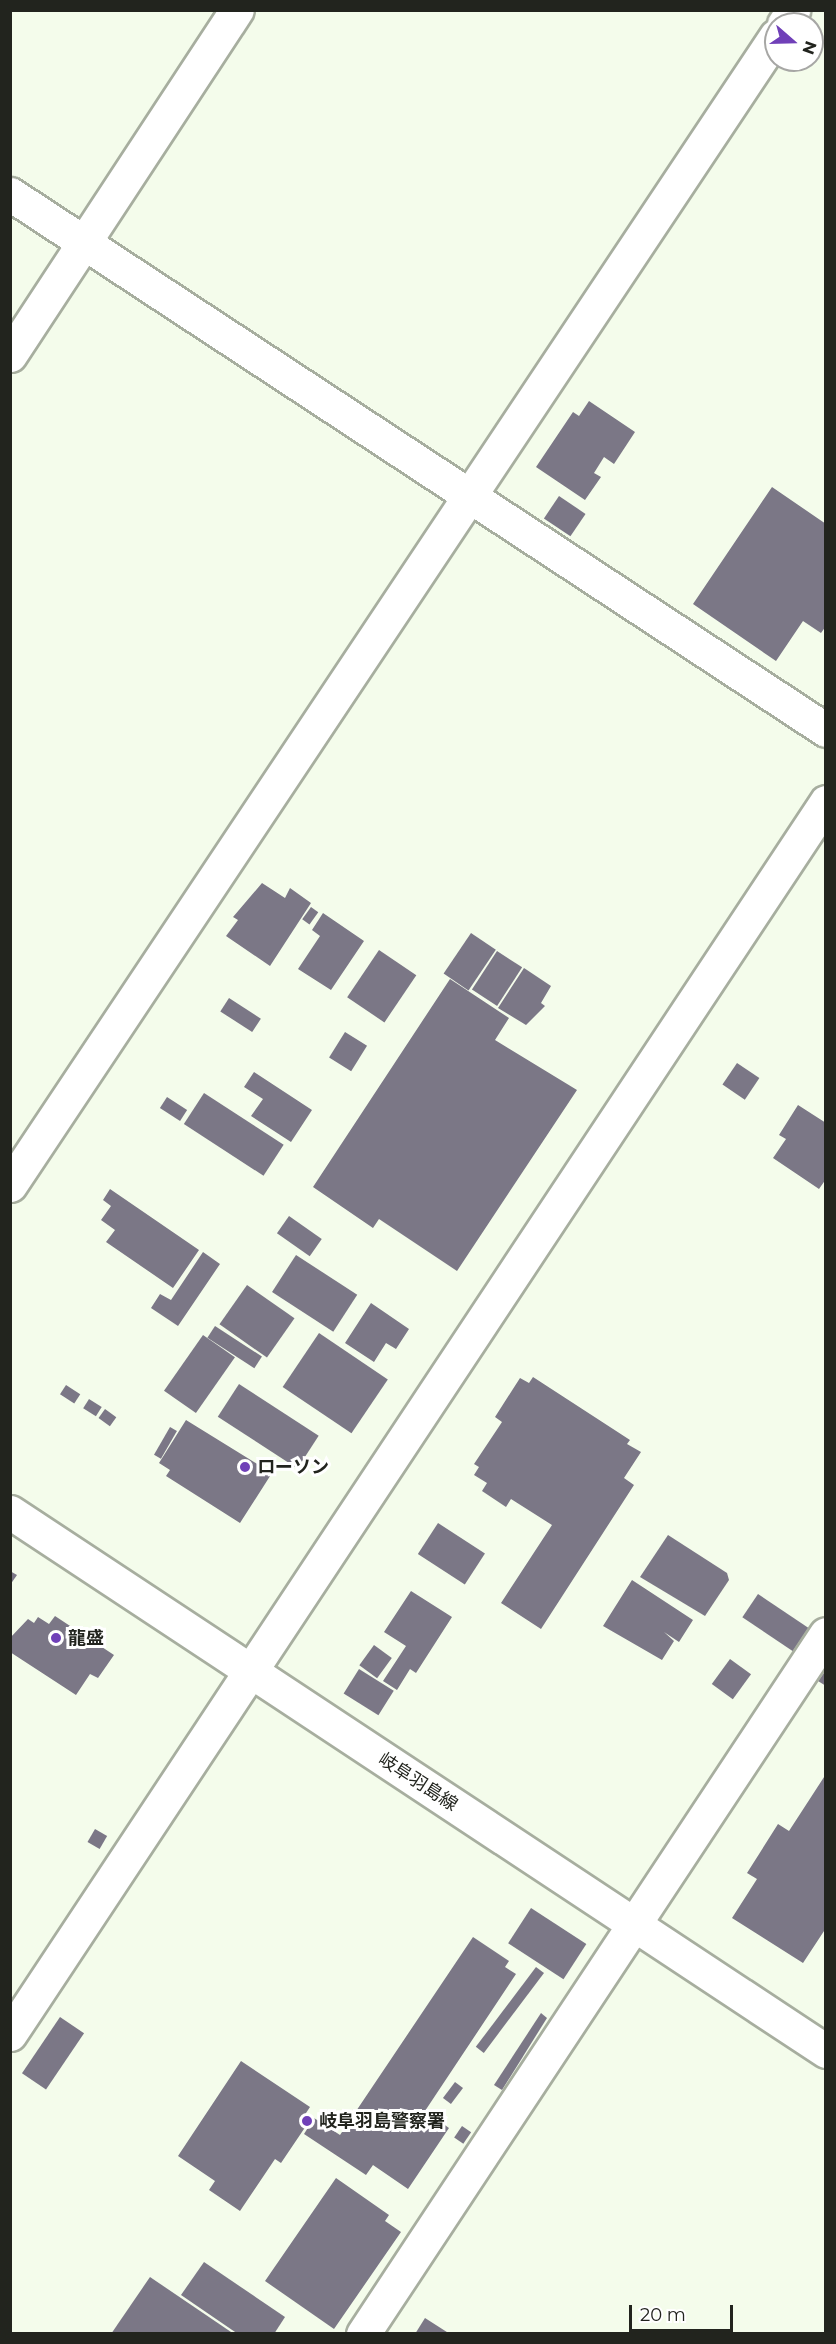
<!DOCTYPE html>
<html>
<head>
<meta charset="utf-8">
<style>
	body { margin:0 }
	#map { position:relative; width:836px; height:2344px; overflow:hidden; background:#f4fceb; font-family:Montserrat,"Noto Sans JP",sans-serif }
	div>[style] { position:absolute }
	.building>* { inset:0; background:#7b7786; transform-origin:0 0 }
	.roads { filter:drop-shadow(2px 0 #a7ae9f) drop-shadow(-2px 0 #a7ae9f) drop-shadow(0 2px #a7ae9f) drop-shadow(0 -2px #a7ae9f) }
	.minor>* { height:33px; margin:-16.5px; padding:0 16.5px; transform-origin:16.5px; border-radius:16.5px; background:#fff }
	.secondary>* { height:33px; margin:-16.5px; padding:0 16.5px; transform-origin:16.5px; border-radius:16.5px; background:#fff }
	.dots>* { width:16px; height:16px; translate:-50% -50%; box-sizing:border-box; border:3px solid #fff; border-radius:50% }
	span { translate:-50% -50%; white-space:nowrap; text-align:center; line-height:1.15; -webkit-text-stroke:6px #fff; paint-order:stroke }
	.poi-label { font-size:18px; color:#22241e; font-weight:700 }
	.left { translate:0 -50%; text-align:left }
	.street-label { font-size:18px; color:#22241e }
	.frame { position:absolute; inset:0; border:12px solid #22241e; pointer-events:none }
	.north { position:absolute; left:764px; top:12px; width:60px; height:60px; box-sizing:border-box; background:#fff; border:2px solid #a7a7a5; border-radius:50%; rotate:110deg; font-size:16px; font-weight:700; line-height:24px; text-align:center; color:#22241e }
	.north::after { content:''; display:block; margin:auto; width:21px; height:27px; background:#7040b8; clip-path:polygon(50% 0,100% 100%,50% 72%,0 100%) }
	.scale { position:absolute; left:629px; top:2305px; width:104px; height:27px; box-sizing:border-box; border:3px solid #22241e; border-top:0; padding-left:8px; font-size:18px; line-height:21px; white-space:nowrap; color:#22241e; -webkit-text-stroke:4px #fff; paint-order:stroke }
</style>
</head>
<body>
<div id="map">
	<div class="building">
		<i style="clip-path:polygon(589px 401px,635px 432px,614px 464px,604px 457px,594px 473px,601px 477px,585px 500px,536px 467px,573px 412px,579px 416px)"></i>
		<i style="clip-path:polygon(772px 487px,826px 524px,826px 626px,821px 633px,803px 621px,776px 661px,693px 604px)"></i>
		<i style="left:559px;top:496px;width:32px;height:27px;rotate:34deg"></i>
		<i style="clip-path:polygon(262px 883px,285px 898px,290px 888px,311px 903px,270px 966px,226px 936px,238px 920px,233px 917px)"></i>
		<i style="left:311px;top:907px;width:9px;height:15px;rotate:36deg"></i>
		<i style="clip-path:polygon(323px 913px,364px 941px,331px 990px,298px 969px,320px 936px,312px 930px)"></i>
		<i style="left:471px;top:933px;width:30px;height:49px;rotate:34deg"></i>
		<i style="left:379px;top:950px;width:45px;height:57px;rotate:34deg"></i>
		<i style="left:497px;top:951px;width:30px;height:46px;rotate:33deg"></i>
		<i style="clip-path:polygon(524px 968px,551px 986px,541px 1003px,545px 1006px,526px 1025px,498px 1008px)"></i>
		<i style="clip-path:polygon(450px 979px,509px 1018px,495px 1040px,577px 1090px,457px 1271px,379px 1219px,373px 1228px,313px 1187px)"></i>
		<i style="left:229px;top:998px;width:38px;height:16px;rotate:33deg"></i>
		<i style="left:345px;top:1032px;width:26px;height:30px;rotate:32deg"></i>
		<i style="left:737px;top:1063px;width:27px;height:26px;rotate:34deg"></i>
		<i style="clip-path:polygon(254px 1072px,312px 1110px,291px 1142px,251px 1116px,263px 1099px,244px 1087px)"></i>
		<i style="left:204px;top:1093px;width:95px;height:37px;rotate:33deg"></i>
		<i style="left:167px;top:1097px;width:24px;height:13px;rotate:33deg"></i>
		<i style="clip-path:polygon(798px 1105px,826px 1123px,826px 1179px,819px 1189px,773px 1158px,786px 1139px,779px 1135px)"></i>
		<i style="clip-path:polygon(110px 1189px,199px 1250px,173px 1288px,106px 1242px,115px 1230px,101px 1220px,111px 1206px,103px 1200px)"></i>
		<i style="left:289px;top:1216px;width:40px;height:21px;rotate:35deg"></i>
		<i style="clip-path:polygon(203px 1252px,220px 1264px,178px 1326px,151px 1308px,160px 1294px,171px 1300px)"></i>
		<i style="left:296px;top:1255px;width:73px;height:44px;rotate:33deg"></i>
		<i style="left:247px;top:1285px;width:58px;height:48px;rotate:35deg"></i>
		<i style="clip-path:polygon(371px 1303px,409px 1329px,396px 1349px,386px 1343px,374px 1362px,345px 1343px)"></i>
		<i style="left:215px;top:1326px;width:56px;height:14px;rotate:33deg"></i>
		<i style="left:319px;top:1333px;width:83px;height:65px;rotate:34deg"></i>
		<i style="left:203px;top:1335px;width:39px;height:68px;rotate:35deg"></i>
		<i style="clip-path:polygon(533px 1377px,630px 1440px,627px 1444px,641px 1452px,624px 1478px,634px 1485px,541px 1629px,501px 1603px,552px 1525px,511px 1499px,506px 1507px,482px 1491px,487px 1483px,474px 1475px,479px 1467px,474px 1464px,502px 1422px,495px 1417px,520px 1378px,529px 1383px)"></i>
		<i style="left:239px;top:1384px;width:95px;height:39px;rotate:33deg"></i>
		<i style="left:66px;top:1385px;width:17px;height:11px;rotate:33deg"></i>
		<i style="left:89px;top:1399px;width:15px;height:11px;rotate:32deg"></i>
		<i style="left:105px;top:1409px;width:14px;height:11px;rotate:36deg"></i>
		<i style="clip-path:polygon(186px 1420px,272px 1473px,240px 1523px,166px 1476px,170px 1470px,159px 1463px)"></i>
		<i style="left:170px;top:1427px;width:8px;height:32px;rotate:30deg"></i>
		<i style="left:438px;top:1523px;width:56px;height:37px;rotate:33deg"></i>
		<i style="clip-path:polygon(668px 1535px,727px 1573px,729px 1580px,705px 1616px,640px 1577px)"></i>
		<i style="clip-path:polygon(10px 1571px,17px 1575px,10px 1585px)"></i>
		<i style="clip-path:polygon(632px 1580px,693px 1620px,679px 1642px,664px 1632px,674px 1641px,662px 1660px,603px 1626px)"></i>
		<i style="clip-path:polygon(411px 1591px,452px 1617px,416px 1673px,410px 1669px,397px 1690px,383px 1681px,406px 1646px,384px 1632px)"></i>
		<i style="left:758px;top:1594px;width:61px;height:28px;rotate:34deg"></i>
		<i style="clip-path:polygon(55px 1616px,114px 1655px,98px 1678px,90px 1674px,76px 1695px,10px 1652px,10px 1638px,28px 1619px,34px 1623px,38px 1617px,49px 1624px)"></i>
		<i style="left:374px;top:1645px;width:22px;height:25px;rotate:36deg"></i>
		<i style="left:730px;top:1659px;width:26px;height:31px;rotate:36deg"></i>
		<i style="left:359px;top:1669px;width:41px;height:29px;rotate:32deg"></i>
		<i style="clip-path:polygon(826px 1670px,826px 1686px,818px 1681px)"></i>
		<i style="clip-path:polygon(826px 1774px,826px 1928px,803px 1963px,732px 1918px,757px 1879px,747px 1873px,778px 1824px,789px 1831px)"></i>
		<i style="left:95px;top:1829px;width:14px;height:15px;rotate:30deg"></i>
		<i style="left:531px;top:1908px;width:66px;height:42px;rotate:33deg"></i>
		<i style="clip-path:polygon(473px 1937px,509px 1961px,505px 1967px,516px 1974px,425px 2111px,449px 2128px,408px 2189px,373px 2165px,366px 2175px,304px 2134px,314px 2118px,340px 2135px)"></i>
		<i style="left:536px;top:1967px;width:10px;height:100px;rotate:37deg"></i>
		<i style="clip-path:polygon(541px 2013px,547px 2018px,502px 2090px,494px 2085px)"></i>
		<i style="left:60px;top:2017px;width:29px;height:68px;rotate:34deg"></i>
		<i style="clip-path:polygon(241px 2061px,310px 2107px,300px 2122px,306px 2126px,281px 2163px,275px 2159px,240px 2211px,209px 2190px,215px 2181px,178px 2156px)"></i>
		<i style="left:455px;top:2082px;width:10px;height:20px;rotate:37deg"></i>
		<i style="left:462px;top:2126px;width:11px;height:14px;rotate:34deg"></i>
		<i style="clip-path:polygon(336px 2178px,389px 2215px,385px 2221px,401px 2232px,334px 2329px,265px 2281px)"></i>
		<i style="clip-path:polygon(204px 2262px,285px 2317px,274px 2334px,238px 2334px,181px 2295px)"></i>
		<i style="clip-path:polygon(150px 2277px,234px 2334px,111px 2334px)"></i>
		<i style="clip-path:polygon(425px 2318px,450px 2334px,415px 2334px)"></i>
	</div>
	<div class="roads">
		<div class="minor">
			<i style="left:784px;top:24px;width:17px;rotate:-57deg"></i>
			<i style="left:10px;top:194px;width:976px;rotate:33.3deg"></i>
			<i style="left:10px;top:355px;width:413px;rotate:-56.7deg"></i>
			<i style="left:10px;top:1185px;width:1381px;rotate:-56.31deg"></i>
			<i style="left:10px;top:2034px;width:1478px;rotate:-56.48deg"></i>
			<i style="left:363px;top:2334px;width:839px;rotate:-56.52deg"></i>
		</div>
		<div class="secondary">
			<i style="left:10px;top:1512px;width:978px;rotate:33.45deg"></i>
		</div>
	</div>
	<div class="dots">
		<i style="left:245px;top:1467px;background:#7040b8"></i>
		<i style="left:56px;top:1638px;background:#7040b8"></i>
		<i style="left:307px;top:2121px;background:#7040b8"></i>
	</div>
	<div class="poi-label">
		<span class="left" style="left:257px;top:1467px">ローソン</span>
		<span class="left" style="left:68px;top:1638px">龍盛</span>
		<span class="left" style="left:319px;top:2121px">岐阜羽島警察署</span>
	</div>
	<div class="street-label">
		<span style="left:418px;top:1782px;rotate:33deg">岐阜羽島線</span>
	</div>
	<div class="frame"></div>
	<div class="north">N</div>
	<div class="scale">20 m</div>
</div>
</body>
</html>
